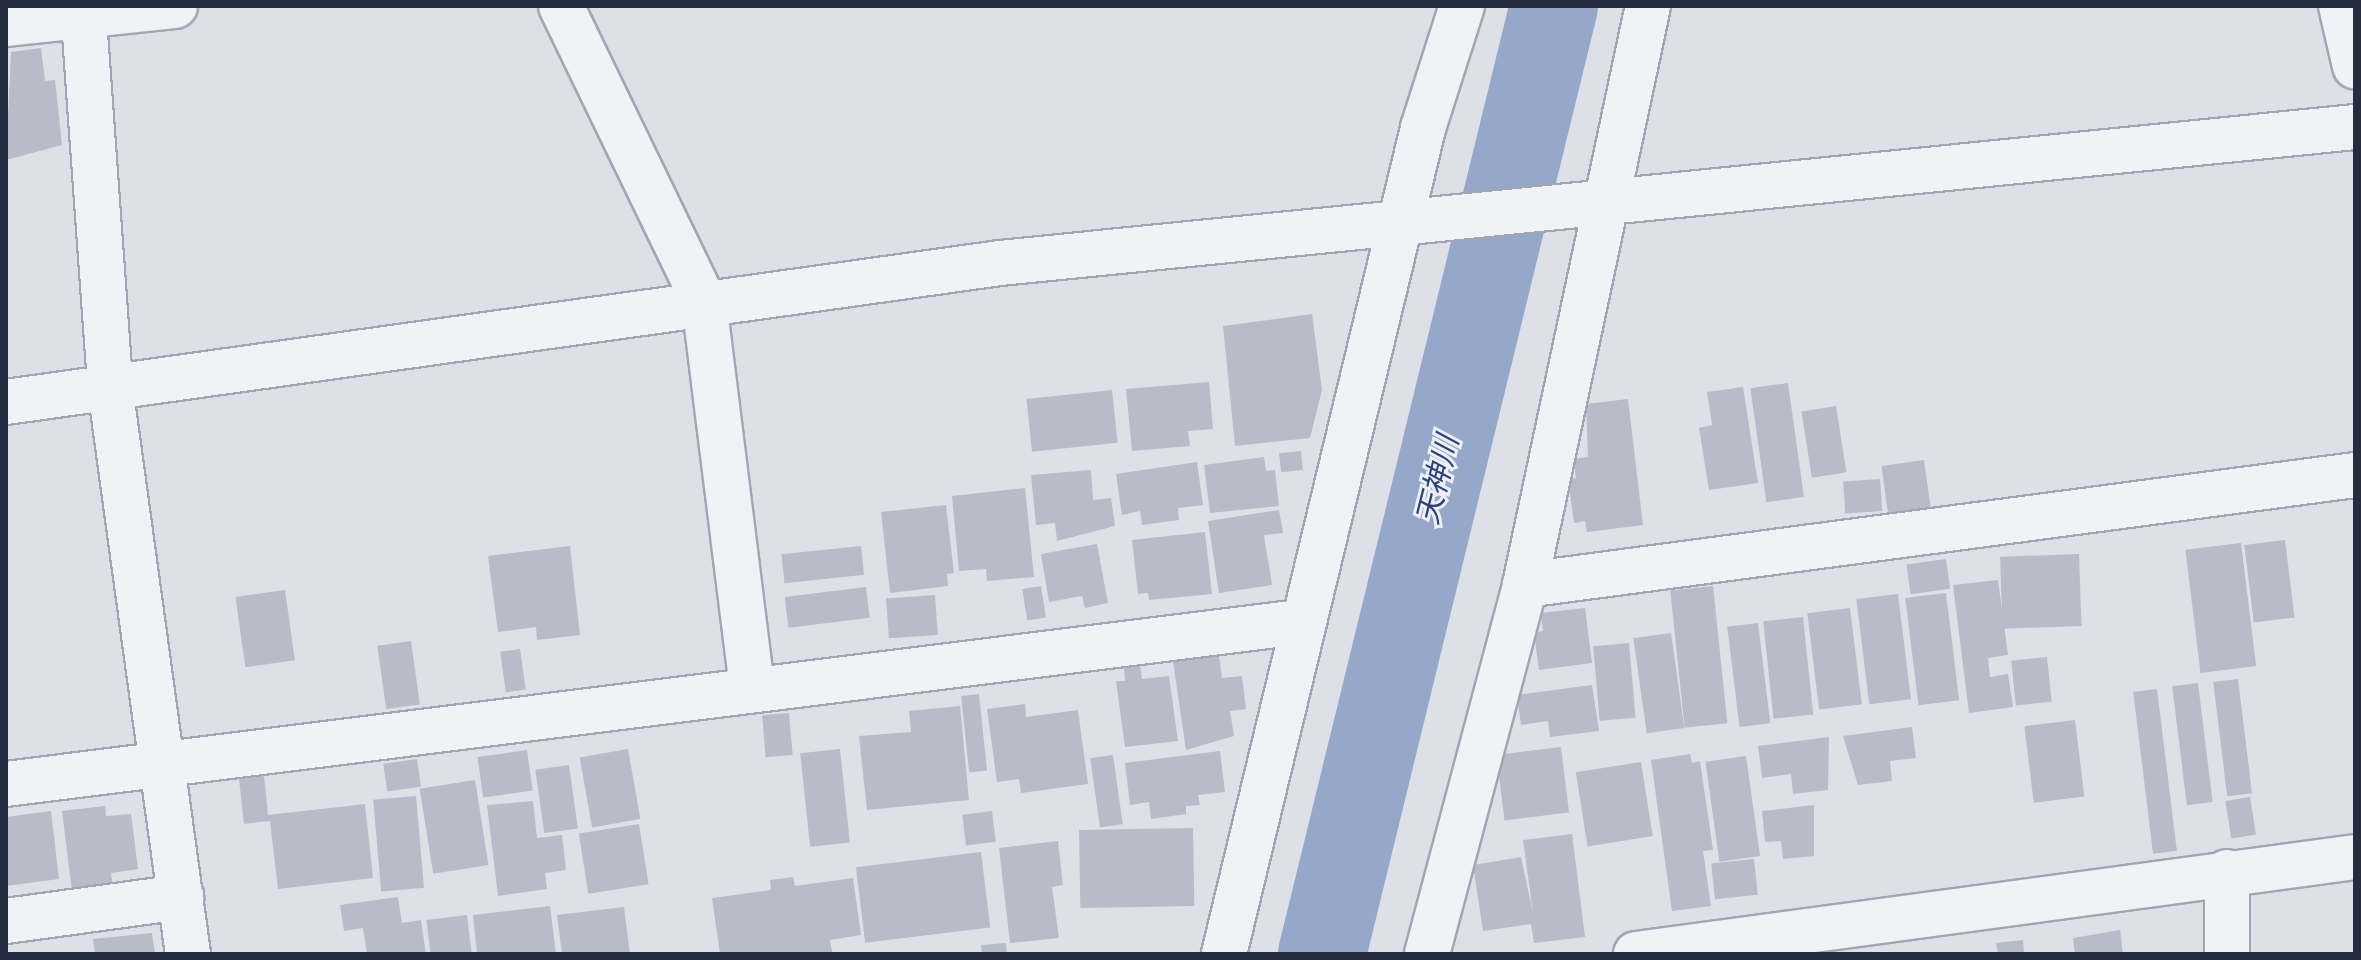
<!DOCTYPE html>
<html>
<head>
<meta charset="utf-8">
<style>
	body { margin:0 }
	#map { position:relative; width:2361px; height:960px; overflow:hidden; background:#dee0e8; font-family:Jost,"Noto Sans JP",sans-serif }
	div>[style] { position:absolute }
	.river>* { height:88px; margin:-44px; padding:0 44px; transform-origin:44px; border-radius:44px; background:#96a8ca }
	.building>* { inset:0; background:#b8bbc8; transform-origin:0 0 }
	.roads { filter:drop-shadow(2px 0 #a3a6b2) drop-shadow(-2px 0 #a3a6b2) drop-shadow(0 2px #a3a6b2) drop-shadow(0 -2px #a3a6b2) }
	.street>* { height:44px; margin:-22px; padding:0 22px; transform-origin:22px; border-radius:22px; background:#f0f2f6 }
	span { translate:-50% -50%; white-space:nowrap; text-align:center; line-height:1.15; -webkit-text-stroke:6px #edeff6; paint-order:stroke }
	.water-label { font-size:30px; color:#2e4475; font-style:italic }
	.frame { position:absolute; inset:0; border:8px solid #262c40; pointer-events:none }
</style>
</head>
<body>
<div id="map">
	<div class="river">
		<i style="left:1322px;top:954px;width:976px;rotate:-76.25deg"></i>
	</div>
	<div class="building">
		<i style="clip-path:polygon(41px 48px,45px 81px,55px 80px,62px 145px,6px 160px,11px 52px)"></i>
		<i style="clip-path:polygon(1312px 314px,1322px 390px,1310px 438px,1235px 446px,1223px 326px)"></i>
		<i style="clip-path:polygon(1209px 382px,1213px 429px,1188px 431px,1190px 446px,1132px 451px,1126px 389px)"></i>
		<i style="left:1788px;top:383px;width:115px;height:38px;rotate:82deg"></i>
		<i style="clip-path:polygon(1743px 387px,1758px 483px,1709px 490px,1699px 428px,1712px 425px,1707px 392px)"></i>
		<i style="left:1112px;top:390px;width:53px;height:86px;rotate:84deg"></i>
		<i style="clip-path:polygon(1628px 399px,1643px 525px,1587px 532px,1585px 521px,1574px 523px,1568px 479px,1576px 478px,1574px 459px,1588px 457px,1586px 404px)"></i>
		<i style="left:1836px;top:406px;width:67px;height:35px;rotate:81deg"></i>
		<i style="left:1301px;top:451px;width:19px;height:22px;rotate:84deg"></i>
		<i style="clip-path:polygon(1264px 457px,1266px 471px,1275px 470px,1279px 506px,1210px 513px,1204px 465px)"></i>
		<i style="left:1924px;top:460px;width:48px;height:43px;rotate:82deg"></i>
		<i style="clip-path:polygon(1197px 462px,1203px 505px,1178px 508px,1179px 520px,1142px 525px,1140px 511px,1122px 515px,1116px 474px)"></i>
		<i style="clip-path:polygon(1091px 470px,1093px 500px,1111px 498px,1115px 526px,1057px 541px,1055px 523px,1036px 525px,1031px 475px)"></i>
		<i style="left:1880px;top:479px;width:32px;height:37px;rotate:86deg"></i>
		<i style="clip-path:polygon(1025px 488px,1034px 577px,987px 581px,986px 569px,959px 571px,952px 496px)"></i>
		<i style="clip-path:polygon(946px 505px,954px 573px,947px 574px,948px 586px,890px 593px,881px 512px)"></i>
		<i style="clip-path:polygon(1279px 510px,1283px 533px,1264px 535px,1272px 585px,1219px 593px,1208px 521px)"></i>
		<i style="clip-path:polygon(1205px 532px,1212px 594px,1149px 600px,1148px 593px,1138px 594px,1132px 540px)"></i>
		<i style="left:2285px;top:540px;width:78px;height:41px;rotate:83deg"></i>
		<i style="left:2241px;top:543px;width:124px;height:56px;rotate:83deg"></i>
		<i style="clip-path:polygon(1097px 544px,1108px 603px,1085px 608px,1082px 596px,1049px 602px,1041px 554px)"></i>
		<i style="clip-path:polygon(570px 546px,580px 635px,537px 640px,536px 627px,498px 632px,488px 556px)"></i>
		<i style="left:861px;top:546px;width:29px;height:80px;rotate:84deg"></i>
		<i style="left:2079px;top:554px;width:72px;height:79px;rotate:88deg"></i>
		<i style="left:1946px;top:559px;width:30px;height:40px;rotate:82deg"></i>
		<i style="clip-path:polygon(1998px 580px,2008px 655px,1988px 658px,1990px 677px,2008px 674px,2013px 707px,1969px 713px,1953px 585px)"></i>
		<i style="left:1041px;top:586px;width:32px;height:19px;rotate:81deg"></i>
		<i style="left:1713px;top:586px;width:138px;height:43px;rotate:84deg"></i>
		<i style="left:866px;top:587px;width:31px;height:82px;rotate:83deg"></i>
		<i style="left:285px;top:590px;width:71px;height:50px;rotate:82deg"></i>
		<i style="left:1946px;top:593px;width:108px;height:41px;rotate:83deg"></i>
		<i style="left:1898px;top:594px;width:106px;height:42px;rotate:83deg"></i>
		<i style="left:935px;top:595px;width:40px;height:49px;rotate:86deg"></i>
		<i style="clip-path:polygon(1585px 608px,1592px 663px,1539px 670px,1534px 633px,1543px 631px,1541px 613px)"></i>
		<i style="left:1850px;top:608px;width:97px;height:43px;rotate:83deg"></i>
		<i style="left:1803px;top:617px;width:98px;height:40px;rotate:84deg"></i>
		<i style="left:1758px;top:623px;width:101px;height:31px;rotate:83deg"></i>
		<i style="left:1671px;top:633px;width:96px;height:38px;rotate:82deg"></i>
		<i style="left:411px;top:641px;width:64px;height:34px;rotate:82deg"></i>
		<i style="left:1629px;top:643px;width:75px;height:36px;rotate:85deg"></i>
		<i style="left:520px;top:649px;width:41px;height:20px;rotate:82deg"></i>
		<i style="clip-path:polygon(1219px 655px,1222px 678px,1242px 676px,1246px 709px,1230px 711px,1234px 736px,1186px 750px,1173px 662px)"></i>
		<i style="left:2047px;top:657px;width:45px;height:36px;rotate:84deg"></i>
		<i style="clip-path:polygon(1140px 664px,1142px 679px,1169px 676px,1178px 741px,1125px 747px,1116px 681px,1125px 681px,1124px 666px)"></i>
		<i style="left:2238px;top:679px;width:115px;height:25px;rotate:83deg"></i>
		<i style="left:2198px;top:683px;width:120px;height:26px;rotate:83deg"></i>
		<i style="clip-path:polygon(1592px 685px,1599px 731px,1550px 737px,1548px 721px,1521px 725px,1517px 695px)"></i>
		<i style="left:2157px;top:689px;width:163px;height:24px;rotate:83deg"></i>
		<i style="left:979px;top:694px;width:77px;height:18px;rotate:84deg"></i>
		<i style="clip-path:polygon(1025px 704px,1026px 717px,1078px 710px,1088px 784px,1021px 793px,1019px 779px,997px 782px,987px 709px)"></i>
		<i style="clip-path:polygon(960px 706px,969px 800px,867px 810px,859px 736px,911px 732px,909px 711px)"></i>
		<i style="left:789px;top:713px;width:42px;height:27px;rotate:85deg"></i>
		<i style="left:2075px;top:720px;width:77px;height:51px;rotate:83deg"></i>
		<i style="clip-path:polygon(1912px 727px,1916px 758px,1890px 761px,1892px 781px,1858px 785px,1843px 736px)"></i>
		<i style="clip-path:polygon(1829px 737px,1828px 790px,1793px 794px,1791px 774px,1762px 778px,1758px 746px)"></i>
		<i style="left:1561px;top:747px;width:66px;height:65px;rotate:83deg"></i>
		<i style="left:628px;top:749px;width:71px;height:49px;rotate:80deg"></i>
		<i style="left:840px;top:749px;width:94px;height:40px;rotate:84deg"></i>
		<i style="left:527px;top:750px;width:41px;height:50px;rotate:82deg"></i>
		<i style="clip-path:polygon(1220px 751px,1225px 792px,1198px 795px,1200px 805px,1186px 806px,1186px 814px,1151px 819px,1149px 802px,1130px 805px,1125px 763px)"></i>
		<i style="clip-path:polygon(1690px 754px,1692px 763px,1700px 761px,1713px 850px,1703px 851px,1711px 906px,1672px 911px,1651px 760px)"></i>
		<i style="left:1113px;top:755px;width:70px;height:23px;rotate:82deg"></i>
		<i style="left:1746px;top:756px;width:101px;height:41px;rotate:82deg"></i>
		<i style="left:417px;top:759px;width:28px;height:34px;rotate:82deg"></i>
		<i style="left:1641px;top:762px;width:75px;height:66px;rotate:81deg"></i>
		<i style="left:569px;top:765px;width:64px;height:34px;rotate:82deg"></i>
		<i style="clip-path:polygon(264px 776px,268px 815px,365px 804px,373px 878px,278px 889px,270px 821px,244px 824px,239px 779px)"></i>
		<i style="left:475px;top:780px;width:86px;height:56px;rotate:81deg"></i>
		<i style="left:416px;top:796px;width:92px;height:43px;rotate:85deg"></i>
		<i style="left:2250px;top:797px;width:38px;height:25px;rotate:81deg"></i>
		<i style="clip-path:polygon(533px 801px,537px 838px,562px 835px,566px 870px,545px 873px,547px 889px,498px 896px,487px 805px)"></i>
		<i style="clip-path:polygon(1814px 805px,1814px 856px,1783px 859px,1781px 841px,1765px 842px,1762px 811px)"></i>
		<i style="clip-path:polygon(105px 806px,106px 816px,131px 814px,138px 869px,111px 873px,113px 887px,72px 892px,62px 811px)"></i>
		<i style="clip-path:polygon(51px 811px,59px 879px,6px 886px,6px 817px)"></i>
		<i style="left:992px;top:811px;width:31px;height:30px;rotate:83deg"></i>
		<i style="left:639px;top:824px;width:61px;height:61px;rotate:81deg"></i>
		<i style="left:1193px;top:828px;width:78px;height:114px;rotate:89deg"></i>
		<i style="clip-path:polygon(1572px 834px,1585px 937px,1534px 943px,1531px 924px,1483px 931px,1473px 865px,1521px 857px,1533px 913px,1523px 840px)"></i>
		<i style="clip-path:polygon(1058px 841px,1063px 885px,1052px 887px,1059px 938px,1010px 943px,999px 848px)"></i>
		<i style="left:981px;top:852px;width:76px;height:126px;rotate:83deg"></i>
		<i style="left:1754px;top:859px;width:36px;height:43px;rotate:84deg"></i>
		<i style="clip-path:polygon(793px 877px,795px 886px,853px 878px,861px 935px,830px 940px,832px 952px,822px 954px,720px 954px,712px 898px,771px 890px,770px 880px)"></i>
		<i style="clip-path:polygon(398px 897px,402px 923px,421px 920px,426px 954px,367px 954px,363px 928px,344px 931px,340px 905px)"></i>
		<i style="clip-path:polygon(550px 906px,556px 954px,477px 954px,473px 915px)"></i>
		<i style="clip-path:polygon(624px 907px,630px 954px,562px 954px,557px 915px)"></i>
		<i style="left:467px;top:915px;width:39px;height:41px;rotate:83deg"></i>
		<i style="clip-path:polygon(2120px 930px,2123px 954px,2075px 954px,2073px 938px)"></i>
		<i style="clip-path:polygon(152px 933px,155px 954px,95px 954px,93px 939px)"></i>
		<i style="clip-path:polygon(2023px 940px,2024px 954px,1998px 954px,1996px 943px)"></i>
		<i style="clip-path:polygon(1006px 943px,1007px 954px,982px 954px,981px 945px)"></i>
	</div>
	<div class="roads">
		<div class="street">
			<i style="left:83px;top:6px;width:382px;rotate:85.9deg"></i>
			<i style="left:110px;top:387px;width:572px;rotate:82.17deg"></i>
			<i style="left:561px;top:6px;width:329px;rotate:64.2deg"></i>
			<i style="left:704px;top:302px;width:388px;rotate:82.9deg"></i>
			<i style="left:2341px;top:6px;width:62px;rotate:76.9deg"></i>
			<i style="left:6px;top:24px;width:170px;rotate:-6.1deg"></i>
			<i style="left:6px;top:402px;width:1004px;rotate:-7.96deg"></i>
			<i style="left:1000px;top:263px;width:1362px;rotate:-5.73deg"></i>
			<i style="left:1525px;top:585px;width:837px;rotate:-7.55deg"></i>
			<i style="left:6px;top:784px;width:1303px;rotate:-7.14deg"></i>
			<i style="left:2227px;top:872px;width:82px;rotate:90deg"></i>
			<i style="left:6px;top:921px;width:177px;rotate:-7.8deg"></i>
			<i style="left:1224px;top:954px;width:850px;rotate:-76.45deg"></i>
			<i style="left:1423px;top:128px;width:128px;rotate:-72.3deg"></i>
			<i style="left:1427px;top:954px;width:382px;rotate:-75.1deg"></i>
			<i style="left:1525px;top:585px;width:592px;rotate:-78.01deg"></i>
			<i style="left:1636px;top:954px;width:726px;rotate:-7.68deg"></i>
		</div>
	</div>
	<div class="water-label">
		<span style="left:1438px;top:480px;rotate:-76deg">天神川</span>
	</div>
	<div class="frame"></div>
</div>
</body>
</html>
